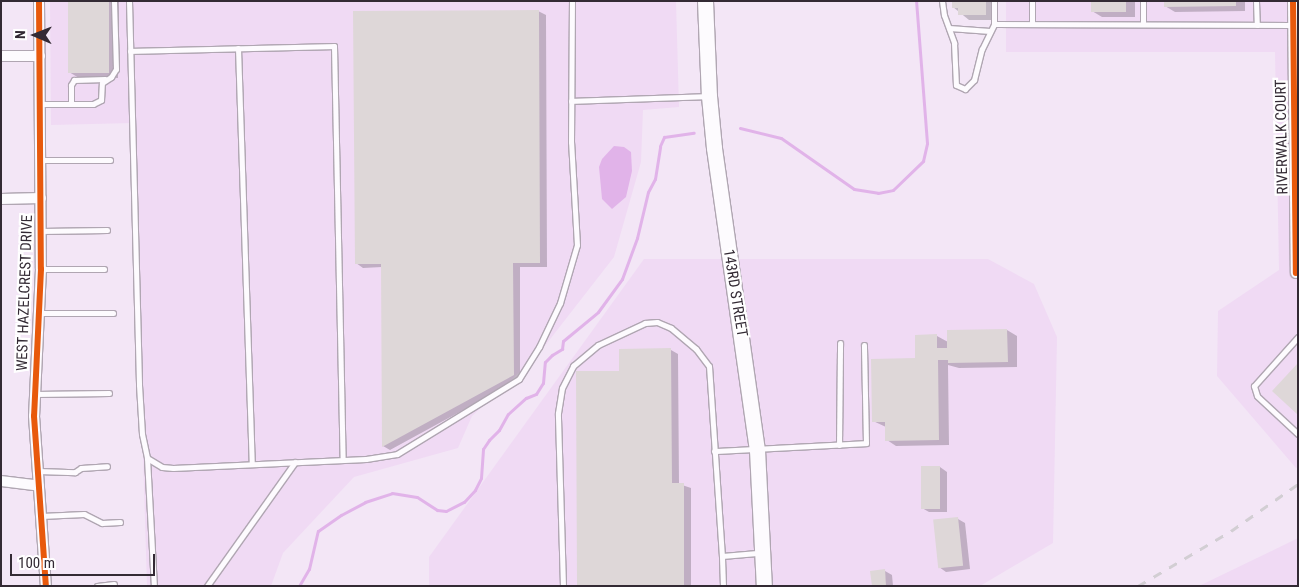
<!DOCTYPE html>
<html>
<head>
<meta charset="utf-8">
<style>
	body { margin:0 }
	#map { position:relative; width:1299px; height:587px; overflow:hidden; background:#f3e6f6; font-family:"Roboto Condensed",sans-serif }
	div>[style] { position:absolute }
	.built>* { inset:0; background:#f0daf4 }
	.water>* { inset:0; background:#e1b3e9 }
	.shadow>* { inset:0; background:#0003 }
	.stream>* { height:3px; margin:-1.5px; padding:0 1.5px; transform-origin:1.5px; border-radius:1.5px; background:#e1b3e9 }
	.building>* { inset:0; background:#ded7d8; transform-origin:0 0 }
	.roads { filter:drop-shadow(1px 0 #b0a6b2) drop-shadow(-1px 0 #b0a6b2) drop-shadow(0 1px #b0a6b2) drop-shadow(0 -1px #b0a6b2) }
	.lane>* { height:5px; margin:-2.5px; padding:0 2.5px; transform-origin:2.5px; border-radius:2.5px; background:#fdfbfe }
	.street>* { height:10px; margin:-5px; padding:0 5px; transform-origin:5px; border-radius:5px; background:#fdfbfe }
	.primary>* { height:15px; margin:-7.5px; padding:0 7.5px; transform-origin:7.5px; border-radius:7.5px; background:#fdfbfe }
	.rail>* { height:3px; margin-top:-1.5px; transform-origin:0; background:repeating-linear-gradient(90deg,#d2ced3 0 9px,transparent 0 18px) }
	.cycleway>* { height:6px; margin:-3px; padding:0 3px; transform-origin:3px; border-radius:3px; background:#e8590c }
	span { translate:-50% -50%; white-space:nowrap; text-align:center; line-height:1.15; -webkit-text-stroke:4.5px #fff; paint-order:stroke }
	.street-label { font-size:15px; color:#332a34 }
	.frame { position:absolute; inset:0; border:2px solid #332a34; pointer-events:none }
	.north { position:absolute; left:10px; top:10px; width:50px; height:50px; -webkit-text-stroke:4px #fff; paint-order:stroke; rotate:271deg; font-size:14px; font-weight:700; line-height:20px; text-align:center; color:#332a34 }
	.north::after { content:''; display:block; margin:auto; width:18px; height:22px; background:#332a34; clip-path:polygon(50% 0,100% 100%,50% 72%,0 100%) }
	.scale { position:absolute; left:10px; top:554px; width:145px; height:22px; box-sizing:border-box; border:2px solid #332a34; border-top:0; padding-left:6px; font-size:15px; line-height:18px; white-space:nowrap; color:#332a34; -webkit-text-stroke:4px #fff; paint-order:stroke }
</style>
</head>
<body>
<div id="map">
	<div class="built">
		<i style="clip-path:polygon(50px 1px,676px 1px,679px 107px,643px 110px,641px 162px,614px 257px,537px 356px,472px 416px,458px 448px,354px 477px,283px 553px,271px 586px,147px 586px,133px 123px,51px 125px)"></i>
		<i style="clip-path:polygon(1006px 1px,1298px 1px,1298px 467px,1296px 468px,1217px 376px,1218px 311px,1279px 270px,1275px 52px,1006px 52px)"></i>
		<i style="clip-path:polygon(644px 259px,988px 259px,1034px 284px,1057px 337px,1053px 543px,980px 586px,429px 586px,429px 557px)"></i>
		<i style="clip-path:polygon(1298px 538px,1298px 586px,1199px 586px,1290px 542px)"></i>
	</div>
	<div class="water">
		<i style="clip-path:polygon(614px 146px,624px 147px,631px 152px,632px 171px,626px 197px,612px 209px,602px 199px,599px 167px,602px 159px)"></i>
	</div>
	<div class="shadow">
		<i style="clip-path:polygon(69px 1px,119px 1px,118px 78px,79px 78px,69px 72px)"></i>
		<i style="clip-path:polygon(953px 1px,996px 1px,996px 20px,969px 20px,953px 7px)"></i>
		<i style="clip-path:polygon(1092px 1px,1135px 1px,1135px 17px,1102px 17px,1092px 11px)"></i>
		<i style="clip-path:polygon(1165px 1px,1245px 1px,1245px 11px,1175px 12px,1165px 6px)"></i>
		<i style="clip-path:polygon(538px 11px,546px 15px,547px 267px,520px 267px,520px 379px,390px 450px,383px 446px,382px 267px,363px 268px,356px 263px)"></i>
		<i style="clip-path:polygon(1007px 330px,1017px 336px,1017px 367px,959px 368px,948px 365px,949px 445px,896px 446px,887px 440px,886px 427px,873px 421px,916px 360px,937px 336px,948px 342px,948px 331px)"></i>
		<i style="clip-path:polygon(620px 350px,671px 350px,678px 354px,679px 484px,691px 488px,691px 586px,579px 586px,620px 372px)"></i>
		<i style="clip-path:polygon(940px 467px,947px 472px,947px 512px,929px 512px,922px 508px)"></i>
		<i style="clip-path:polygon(958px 519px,965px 523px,970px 569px,946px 572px,939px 567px)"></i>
		<i style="clip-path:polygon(885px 571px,892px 575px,893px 586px,873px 586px)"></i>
	</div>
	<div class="stream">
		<i style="left:740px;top:128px;width:42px;rotate:13.7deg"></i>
		<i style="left:781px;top:138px;width:89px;rotate:34.9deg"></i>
		<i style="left:854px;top:189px;width:24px;rotate:9deg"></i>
		<i style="left:878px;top:193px;width:15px;rotate:-11deg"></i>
		<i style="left:893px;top:190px;width:42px;rotate:-44deg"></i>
		<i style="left:923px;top:161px;width:18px;rotate:-77deg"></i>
		<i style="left:927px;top:143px;width:142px;rotate:-94.4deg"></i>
		<i style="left:299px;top:586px;width:20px;rotate:-60deg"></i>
		<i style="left:309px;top:569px;width:39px;rotate:-77deg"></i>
		<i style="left:318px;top:531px;width:28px;rotate:-35deg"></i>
		<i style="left:341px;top:515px;width:27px;rotate:-28deg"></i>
		<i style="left:365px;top:502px;width:28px;rotate:-18deg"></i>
		<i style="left:392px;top:493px;width:25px;rotate:9deg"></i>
		<i style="left:417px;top:497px;width:24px;rotate:33deg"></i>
		<i style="left:437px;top:510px;width:9px;rotate:6deg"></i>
		<i style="left:446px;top:511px;width:20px;rotate:-27deg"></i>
		<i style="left:464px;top:502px;width:16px;rotate:-47deg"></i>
		<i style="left:475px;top:490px;width:13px;rotate:-63deg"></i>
		<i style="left:481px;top:478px;width:29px;rotate:-86deg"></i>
		<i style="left:483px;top:449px;width:11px;rotate:-56deg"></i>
		<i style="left:489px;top:440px;width:14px;rotate:-45deg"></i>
		<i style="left:499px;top:430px;width:18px;rotate:-61deg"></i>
		<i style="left:508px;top:414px;width:24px;rotate:-42deg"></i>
		<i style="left:526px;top:398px;width:11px;rotate:-22deg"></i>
		<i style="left:536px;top:394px;width:13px;rotate:-58deg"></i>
		<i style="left:543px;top:383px;width:21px;rotate:-85deg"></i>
		<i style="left:545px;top:362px;width:10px;rotate:-45deg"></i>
		<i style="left:552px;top:355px;width:12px;rotate:-31deg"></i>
		<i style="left:562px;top:349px;width:8px;rotate:-83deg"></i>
		<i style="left:563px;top:341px;width:45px;rotate:-39.6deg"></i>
		<i style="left:598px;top:312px;width:41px;rotate:-54deg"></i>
		<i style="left:622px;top:279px;width:44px;rotate:-69.9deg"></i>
		<i style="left:637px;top:238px;width:47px;rotate:-76.6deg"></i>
		<i style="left:648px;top:192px;width:15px;rotate:-62deg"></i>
		<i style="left:655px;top:179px;width:33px;rotate:-81deg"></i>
		<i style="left:660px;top:146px;width:10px;rotate:-66deg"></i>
		<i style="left:664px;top:137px;width:30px;rotate:-8deg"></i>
	</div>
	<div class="building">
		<i style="left:68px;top:1px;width:41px;height:72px"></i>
		<i style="clip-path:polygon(952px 1px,986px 1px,986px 15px,958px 15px,958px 8px,952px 8px)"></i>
		<i style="left:1091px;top:1px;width:35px;height:11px"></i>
		<i style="clip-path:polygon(1164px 1px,1236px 1px,1236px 6px,1164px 7px)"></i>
		<i style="clip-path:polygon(539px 10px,540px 263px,513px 263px,514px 375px,382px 447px,381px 264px,355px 264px,353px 11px)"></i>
		<i style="clip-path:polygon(1007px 329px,1008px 362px,948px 363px,948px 360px,938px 360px,939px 440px,885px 441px,885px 422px,872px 422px,871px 359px,915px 358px,915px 335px,937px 334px,937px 348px,947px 348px,947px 330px)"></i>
		<i style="clip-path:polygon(671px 348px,672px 483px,684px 483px,684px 586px,577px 586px,576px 371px,619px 371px,619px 349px)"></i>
		<i style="clip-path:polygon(1298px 363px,1298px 415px,1272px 391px)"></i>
		<i style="left:921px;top:466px;width:19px;height:43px"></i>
		<i style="left:958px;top:517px;width:49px;height:25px;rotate:84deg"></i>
		<i style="clip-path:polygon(885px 569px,886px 586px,872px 586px,870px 571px)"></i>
	</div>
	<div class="roads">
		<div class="lane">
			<i style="left:129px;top:1px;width:384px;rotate:88.5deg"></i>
			<i style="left:139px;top:385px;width:49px;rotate:86.5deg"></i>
			<i style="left:142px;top:434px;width:25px;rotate:78deg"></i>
			<i style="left:147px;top:458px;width:17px;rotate:31deg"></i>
			<i style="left:162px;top:467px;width:11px;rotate:5deg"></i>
			<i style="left:173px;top:468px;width:193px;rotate:-2.7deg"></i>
			<i style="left:366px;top:459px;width:31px;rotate:-9deg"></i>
			<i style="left:397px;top:454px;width:143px;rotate:-31.6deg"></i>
			<i style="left:519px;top:379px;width:38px;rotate:-58deg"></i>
			<i style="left:539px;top:347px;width:49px;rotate:-64.5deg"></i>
			<i style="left:560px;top:303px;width:60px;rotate:-73.7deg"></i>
			<i style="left:577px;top:245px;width:103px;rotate:-93.3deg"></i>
			<i style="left:571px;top:142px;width:141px;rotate:-89.6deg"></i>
			<i style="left:942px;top:1px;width:14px;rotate:82deg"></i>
			<i style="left:944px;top:15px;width:30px;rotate:70deg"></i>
			<i style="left:954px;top:43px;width:42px;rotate:87.3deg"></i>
			<i style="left:956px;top:85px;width:10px;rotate:24deg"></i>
			<i style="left:965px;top:89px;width:13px;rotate:-45deg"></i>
			<i style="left:974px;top:80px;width:32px;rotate:-76deg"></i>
			<i style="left:982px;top:49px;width:28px;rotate:-64deg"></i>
			<i style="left:994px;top:1px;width:23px;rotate:90deg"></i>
			<i style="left:994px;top:24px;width:299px;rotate:0.2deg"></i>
			<i style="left:1032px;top:1px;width:23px;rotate:90deg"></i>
			<i style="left:1256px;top:1px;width:24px;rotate:88deg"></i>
			<i style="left:1143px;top:24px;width:23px;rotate:-90deg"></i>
			<i style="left:949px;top:28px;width:41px;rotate:4.2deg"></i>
			<i style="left:238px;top:48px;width:416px;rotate:88.1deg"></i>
			<i style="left:130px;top:51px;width:204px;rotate:-1.4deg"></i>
			<i style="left:334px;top:46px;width:413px;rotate:88.8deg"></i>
			<i style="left:571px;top:101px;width:137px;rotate:-2.1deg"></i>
			<i style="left:71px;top:103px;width:18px;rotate:-90deg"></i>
			<i style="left:71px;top:85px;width:6px;rotate:-59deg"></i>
			<i style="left:74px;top:80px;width:31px;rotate:-2deg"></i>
			<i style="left:40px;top:104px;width:53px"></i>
			<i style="left:93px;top:104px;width:9px;rotate:-27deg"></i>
			<i style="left:101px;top:100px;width:17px;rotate:-87deg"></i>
			<i style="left:102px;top:83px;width:11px;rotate:-34deg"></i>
			<i style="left:111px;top:77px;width:9px;rotate:-58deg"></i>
			<i style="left:116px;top:69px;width:68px;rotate:-91.7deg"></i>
			<i style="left:41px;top:160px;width:69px"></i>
			<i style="left:41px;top:231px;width:66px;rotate:-0.9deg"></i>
			<i style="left:41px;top:269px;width:63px"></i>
			<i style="left:39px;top:313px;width:74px"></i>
			<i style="left:1298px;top:337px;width:66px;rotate:131.9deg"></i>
			<i style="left:1254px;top:386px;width:10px;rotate:73deg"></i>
			<i style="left:1257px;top:396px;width:56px;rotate:42.8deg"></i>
			<i style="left:35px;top:394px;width:74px;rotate:-0.8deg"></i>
			<i style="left:839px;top:445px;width:102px;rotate:-89.4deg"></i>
			<i style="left:714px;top:451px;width:152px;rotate:-3deg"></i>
			<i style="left:866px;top:443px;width:98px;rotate:-91.2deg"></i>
			<i style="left:147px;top:458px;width:128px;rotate:86.9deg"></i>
			<i style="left:38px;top:471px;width:37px;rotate:2deg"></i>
			<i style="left:75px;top:472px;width:7px;rotate:-34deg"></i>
			<i style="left:81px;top:468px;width:26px;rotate:-4deg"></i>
			<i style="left:41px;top:516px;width:43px;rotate:-2.7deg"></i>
			<i style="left:84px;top:514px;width:20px;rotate:27deg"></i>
			<i style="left:102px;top:523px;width:18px;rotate:-3deg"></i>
			<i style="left:97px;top:586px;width:17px;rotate:-7deg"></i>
			<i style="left:207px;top:586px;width:152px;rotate:-54.6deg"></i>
			<i style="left:563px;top:586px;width:173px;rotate:-91.7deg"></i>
			<i style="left:558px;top:413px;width:25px;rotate:-81deg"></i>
			<i style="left:562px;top:388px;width:25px;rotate:-63deg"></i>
			<i style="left:573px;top:366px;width:33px;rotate:-40deg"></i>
			<i style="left:598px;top:345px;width:52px;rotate:-25.1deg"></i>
			<i style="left:645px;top:323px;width:12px;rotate:-5deg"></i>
			<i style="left:657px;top:322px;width:15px;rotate:23deg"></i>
			<i style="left:671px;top:328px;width:33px;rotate:40deg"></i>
			<i style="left:696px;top:349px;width:21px;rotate:53deg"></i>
			<i style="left:709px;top:366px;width:190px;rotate:86.1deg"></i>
			<i style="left:723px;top:586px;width:30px;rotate:-92deg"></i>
			<i style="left:722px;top:556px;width:38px;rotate:-5deg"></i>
		</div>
		<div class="street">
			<i style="left:39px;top:1px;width:268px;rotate:89.6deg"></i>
			<i style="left:41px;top:269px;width:147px;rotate:92.7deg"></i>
			<i style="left:34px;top:416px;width:170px;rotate:86deg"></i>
			<i style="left:1293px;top:1px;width:272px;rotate:89.4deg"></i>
			<i style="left:1px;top:56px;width:39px"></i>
			<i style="left:1px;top:199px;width:40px;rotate:-1.4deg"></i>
			<i style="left:1px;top:481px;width:38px;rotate:7deg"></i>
		</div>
		<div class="primary">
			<i style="left:705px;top:1px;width:95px;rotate:87.6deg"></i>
			<i style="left:709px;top:96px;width:52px;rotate:84.5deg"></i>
			<i style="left:714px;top:148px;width:305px;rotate:81.9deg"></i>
			<i style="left:757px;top:450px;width:136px;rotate:87.1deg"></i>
		</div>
	</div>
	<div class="rail">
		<i style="left:1138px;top:586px;width:108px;rotate:-30.6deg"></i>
		<i style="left:1231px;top:531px;width:82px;rotate:-35deg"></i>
	</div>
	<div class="cycleway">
		<i style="left:39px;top:1px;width:268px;rotate:89.6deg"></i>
		<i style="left:41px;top:269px;width:147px;rotate:92.7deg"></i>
		<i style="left:34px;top:416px;width:170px;rotate:86deg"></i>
		<i style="left:1293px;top:1px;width:272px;rotate:89.4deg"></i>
	</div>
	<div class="street-label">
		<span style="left:1282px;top:137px;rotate:-91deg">RIVERWALK COURT</span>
		<span style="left:25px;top:293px;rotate:-88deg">WEST HAZELCREST DRIVE</span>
		<span style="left:735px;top:293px;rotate:81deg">143RD STREET</span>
	</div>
	<div class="frame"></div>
	<div class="north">N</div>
	<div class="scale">100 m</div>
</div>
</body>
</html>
